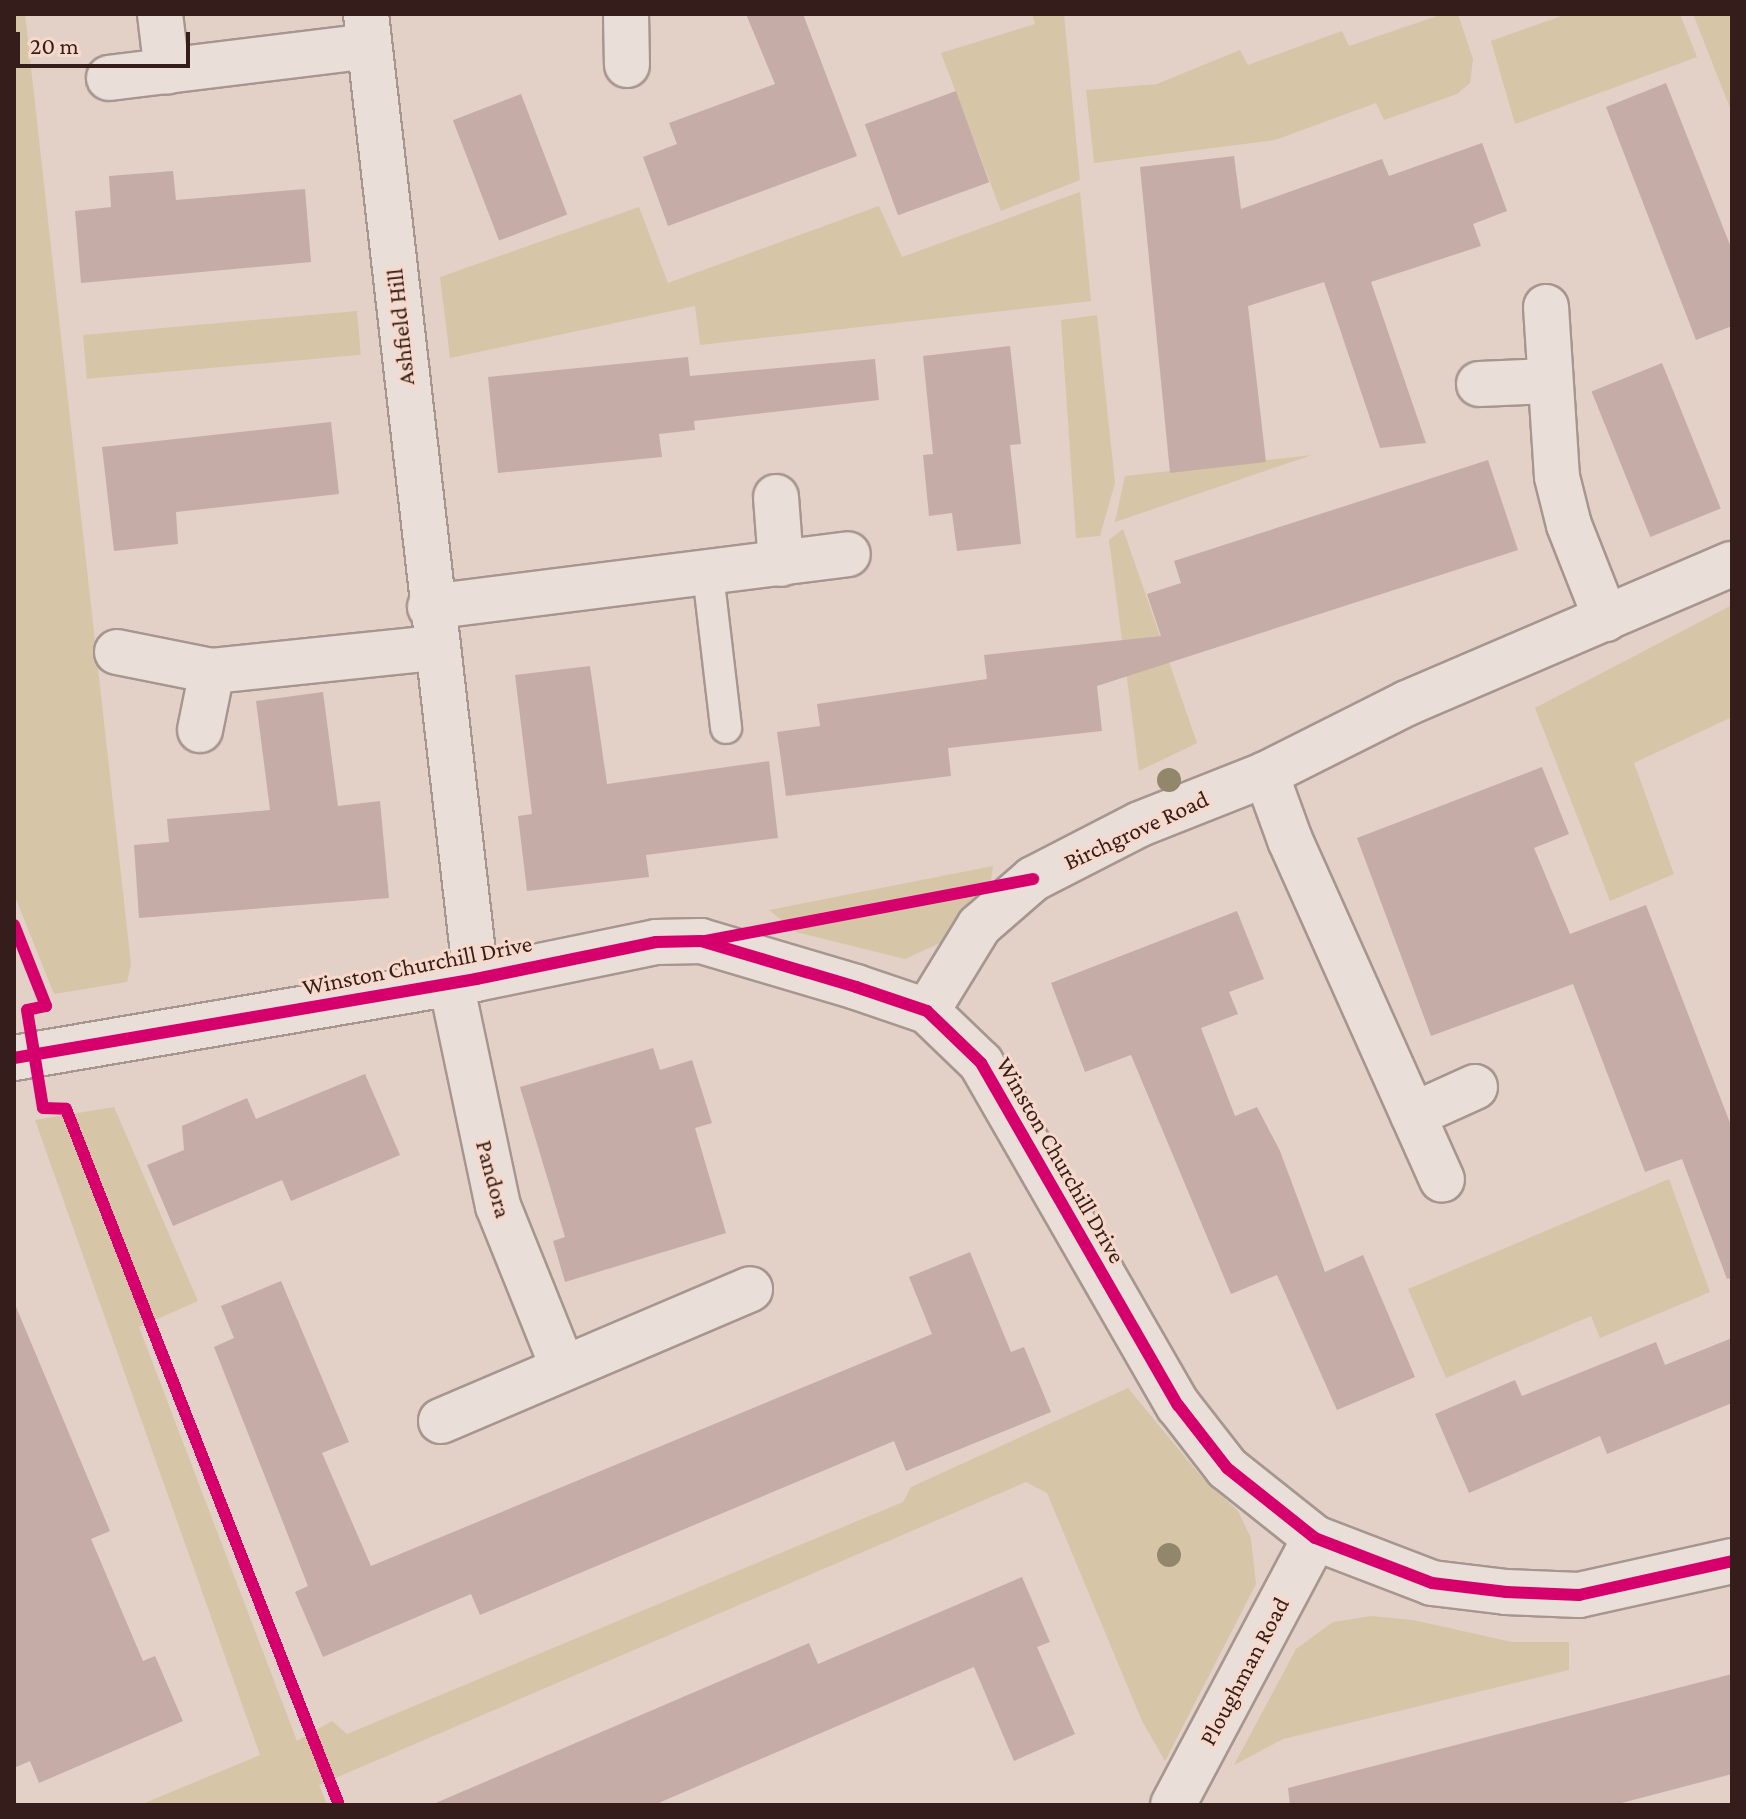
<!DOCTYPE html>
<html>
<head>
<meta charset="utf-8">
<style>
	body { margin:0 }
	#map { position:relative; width:1746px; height:1819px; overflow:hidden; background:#e3d0c6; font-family:"Crimson Pro",serif }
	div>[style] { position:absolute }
	.green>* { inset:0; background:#d6c6a7; transform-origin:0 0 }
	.building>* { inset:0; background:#c6aca7; transform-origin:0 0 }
	.roads { filter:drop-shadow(2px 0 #a79690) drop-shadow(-2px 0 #a79690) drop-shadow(0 2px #a79690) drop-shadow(0 -2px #a79690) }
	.lane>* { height:30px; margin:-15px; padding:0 15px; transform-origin:15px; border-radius:15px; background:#eaded9 }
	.street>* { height:44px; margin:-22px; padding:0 22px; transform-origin:22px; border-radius:22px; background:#eaded9 }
	.secondary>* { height:44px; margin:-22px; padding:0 22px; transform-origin:22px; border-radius:22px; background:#eaded9 }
	.cycleway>* { height:12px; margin:-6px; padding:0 6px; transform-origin:6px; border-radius:6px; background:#d6006c }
	.trees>* { width:24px; height:24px; margin:-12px; border-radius:50%; background:#93876b }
	span { translate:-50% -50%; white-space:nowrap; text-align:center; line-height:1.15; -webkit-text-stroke:6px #f6d9ca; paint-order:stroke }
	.street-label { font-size:24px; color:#341d1a }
	.frame { position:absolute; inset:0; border:16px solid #341d1a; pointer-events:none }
	.scale { position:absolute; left:16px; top:32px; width:174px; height:36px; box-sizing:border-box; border:4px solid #341d1a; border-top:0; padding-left:10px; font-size:24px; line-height:28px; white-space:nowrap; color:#341d1a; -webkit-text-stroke:6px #f6d9ca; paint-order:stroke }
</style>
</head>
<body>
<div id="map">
	<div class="green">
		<i style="clip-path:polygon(14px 14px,25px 14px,131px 964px,127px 982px,54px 994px,14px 894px)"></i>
		<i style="clip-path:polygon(1032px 14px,1064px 14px,1080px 180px,1001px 211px,941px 53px,1035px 24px)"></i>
		<i style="clip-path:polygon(1443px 14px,1458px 14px,1473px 59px,1470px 83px,1457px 94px,1384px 120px,1376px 103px,1275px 140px,1094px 163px,1086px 90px,1157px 84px,1240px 50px,1248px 65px,1342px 31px,1349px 46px)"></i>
		<i style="clip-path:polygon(1567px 14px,1680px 14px,1697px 57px,1515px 124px,1491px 41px)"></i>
		<i style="clip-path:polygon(1694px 14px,1732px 14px,1732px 113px,1693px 14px)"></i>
		<i style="clip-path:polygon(1080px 192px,1091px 301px,700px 345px,695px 306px,450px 358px,440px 277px,639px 207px,668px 283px,879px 206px,902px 257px)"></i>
		<i style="left:357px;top:311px;width:44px;height:275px;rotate:85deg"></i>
		<i style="clip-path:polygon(1097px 315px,1115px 483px,1100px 536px,1076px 538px,1061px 320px)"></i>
		<i style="clip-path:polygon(1312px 455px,1115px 522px,1125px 476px)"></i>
		<i style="clip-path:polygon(1123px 529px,1197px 743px,1139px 771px,1109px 540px)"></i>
		<i style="clip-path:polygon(1732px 605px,1732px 717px,1634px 763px,1674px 874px,1610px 901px,1535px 708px)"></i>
		<i style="clip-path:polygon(993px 866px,989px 895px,951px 938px,905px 959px,796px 932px,769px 910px)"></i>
		<i style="clip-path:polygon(114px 1107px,198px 1301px,139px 1327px,297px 1741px,332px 1721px,347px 1734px,903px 1502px,911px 1487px,1128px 1388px,1200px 1475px,1238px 1511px,1251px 1538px,1256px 1584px,1165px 1761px,1142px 1721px,1047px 1493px,1026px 1482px,319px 1785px,327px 1805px,140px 1805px,260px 1755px,35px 1120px)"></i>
		<i style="clip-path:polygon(1669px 1179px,1710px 1292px,1600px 1338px,1591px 1316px,1446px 1378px,1408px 1289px)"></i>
		<i style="clip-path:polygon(1371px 1616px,1413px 1620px,1512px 1642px,1569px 1642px,1569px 1670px,1283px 1739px,1234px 1765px,1296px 1649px,1333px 1622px)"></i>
	</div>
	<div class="building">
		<i style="clip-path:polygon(746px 14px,803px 14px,857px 156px,668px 226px,643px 157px,677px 144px,669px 123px,775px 84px)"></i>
		<i style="clip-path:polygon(1666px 83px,1732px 250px,1732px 326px,1696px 340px,1606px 107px)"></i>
		<i style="left:956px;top:91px;width:97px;height:97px;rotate:70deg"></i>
		<i style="left:521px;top:94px;width:129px;height:73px;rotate:69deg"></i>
		<i style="clip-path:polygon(1482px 143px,1507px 211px,1473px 224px,1481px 246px,1371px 282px,1426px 443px,1380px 448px,1324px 282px,1248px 306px,1266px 462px,1170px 473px,1140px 167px,1234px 156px,1241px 209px,1382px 159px,1389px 176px)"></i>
		<i style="clip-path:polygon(173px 171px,176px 200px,305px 189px,311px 262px,81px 283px,75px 211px,111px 207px,109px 176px)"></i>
		<i style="clip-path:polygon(1010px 346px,1021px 444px,1010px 445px,1021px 544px,957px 551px,952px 513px,929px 516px,923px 455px,933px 454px,923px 356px)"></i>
		<i style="clip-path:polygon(688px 357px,690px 376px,875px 359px,879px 400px,694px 421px,695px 430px,659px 434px,662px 457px,498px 473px,488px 377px)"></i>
		<i style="left:1662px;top:363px;width:157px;height:76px;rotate:68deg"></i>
		<i style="clip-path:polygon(331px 422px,339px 494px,176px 512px,178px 544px,114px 551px,102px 447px)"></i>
		<i style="clip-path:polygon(1488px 460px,1518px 550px,1097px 686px,1102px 731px,948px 748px,951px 776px,786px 796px,777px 732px,820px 726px,817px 704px,987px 679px,984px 655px,1161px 636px,1147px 594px,1181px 583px,1174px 561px)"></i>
		<i style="clip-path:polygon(590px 666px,607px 784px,769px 761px,778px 838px,646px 855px,649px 877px,527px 891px,518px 816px,532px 814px,515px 675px)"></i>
		<i style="clip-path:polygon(323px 692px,338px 806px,380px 801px,389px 898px,139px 918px,134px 845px,169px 842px,167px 819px,270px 810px,256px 701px)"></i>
		<i style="clip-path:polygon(1542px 767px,1569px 834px,1534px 848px,1570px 934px,1646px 905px,1732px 1128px,1732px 1278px,1727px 1279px,1682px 1159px,1645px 1172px,1573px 984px,1431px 1036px,1357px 838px)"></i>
		<i style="clip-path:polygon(1237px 911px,1264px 979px,1229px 992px,1238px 1014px,1201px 1028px,1235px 1116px,1257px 1107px,1280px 1151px,1325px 1272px,1363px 1255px,1415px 1377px,1337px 1410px,1277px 1275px,1231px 1294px,1131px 1055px,1085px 1072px,1051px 983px)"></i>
		<i style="clip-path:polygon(653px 1048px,660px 1070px,692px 1060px,712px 1123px,695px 1128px,726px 1233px,565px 1282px,553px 1241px,565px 1237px,520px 1087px)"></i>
		<i style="clip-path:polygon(365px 1074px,400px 1155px,291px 1201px,282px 1180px,173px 1226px,147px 1165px,184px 1150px,182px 1126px,247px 1098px,256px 1119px)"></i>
		<i style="clip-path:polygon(970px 1252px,1011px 1352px,1024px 1347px,1051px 1412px,906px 1471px,894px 1441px,480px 1615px,471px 1594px,323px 1657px,295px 1592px,308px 1586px,214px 1347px,234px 1338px,221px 1306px,281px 1281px,349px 1442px,322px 1453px,371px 1566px,932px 1334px,909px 1277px)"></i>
		<i style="clip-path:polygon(14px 1302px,110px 1531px,91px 1539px,143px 1661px,155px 1656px,183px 1721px,39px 1783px,30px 1761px,14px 1768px)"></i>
		<i style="clip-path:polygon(1732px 1338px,1732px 1403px,1607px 1454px,1600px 1436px,1469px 1493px,1435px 1414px,1515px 1380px,1522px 1396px,1656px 1342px,1665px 1365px)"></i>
		<i style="clip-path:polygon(1022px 1577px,1050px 1642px,1037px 1647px,1075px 1734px,1014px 1761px,974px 1667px,654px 1805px,431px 1805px,809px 1643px,818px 1664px)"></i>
		<i style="clip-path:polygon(1732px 1674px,1732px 1774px,1614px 1805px,1290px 1805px,1288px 1788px)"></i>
	</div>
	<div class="roads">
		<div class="lane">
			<i style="left:708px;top:574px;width:155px;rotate:83.3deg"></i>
		</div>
		<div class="street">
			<i style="left:160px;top:14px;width:58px;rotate:83.1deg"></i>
			<i style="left:366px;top:14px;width:971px;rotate:83.5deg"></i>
			<i style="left:626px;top:14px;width:51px;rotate:88.9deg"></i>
			<i style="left:109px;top:78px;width:262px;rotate:-7deg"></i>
			<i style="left:1546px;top:307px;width:170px;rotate:86.3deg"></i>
			<i style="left:1557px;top:477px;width:49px;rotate:76deg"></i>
			<i style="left:1569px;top:525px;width:101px;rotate:68.5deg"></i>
			<i style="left:1479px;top:384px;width:70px;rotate:-2.5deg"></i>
			<i style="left:776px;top:497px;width:67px;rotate:85.7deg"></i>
			<i style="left:430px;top:607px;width:421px;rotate:-7.2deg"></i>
			<i style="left:117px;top:652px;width:97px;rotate:11.3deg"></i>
			<i style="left:212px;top:671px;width:224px;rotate:-5.9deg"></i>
			<i style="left:200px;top:730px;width:60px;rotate:-78.5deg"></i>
			<i style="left:1266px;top:774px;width:70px;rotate:70deg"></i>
			<i style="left:1290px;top:840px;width:372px;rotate:65.9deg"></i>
			<i style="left:451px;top:983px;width:228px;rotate:78.1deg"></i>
			<i style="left:498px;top:1206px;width:175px;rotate:68.1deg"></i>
			<i style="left:927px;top:1011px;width:100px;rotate:-58.5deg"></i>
			<i style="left:979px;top:926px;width:72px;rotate:-41deg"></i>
			<i style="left:1033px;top:879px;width:120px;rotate:-27.2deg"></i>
			<i style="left:1140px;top:824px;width:136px;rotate:-21.6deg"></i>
			<i style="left:1266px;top:774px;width:158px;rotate:-26.7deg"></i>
			<i style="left:1407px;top:703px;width:353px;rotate:-23.2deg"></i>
			<i style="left:1413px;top:1115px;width:68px;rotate:-24.3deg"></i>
			<i style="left:441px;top:1421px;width:336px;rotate:-23.1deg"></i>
			<i style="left:1173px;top:1805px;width:302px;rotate:-62deg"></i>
		</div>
		<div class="secondary">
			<i style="left:14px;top:1058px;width:469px;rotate:-9.7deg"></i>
			<i style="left:476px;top:979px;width:184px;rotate:-11.6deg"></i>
			<i style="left:656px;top:942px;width:45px;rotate:-1.3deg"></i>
			<i style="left:701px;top:941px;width:162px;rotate:16.5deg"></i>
			<i style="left:856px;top:987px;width:75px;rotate:18.7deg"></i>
			<i style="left:927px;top:1011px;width:75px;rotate:43.9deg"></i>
			<i style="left:981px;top:1063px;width:395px;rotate:60.1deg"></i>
			<i style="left:1178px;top:1405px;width:80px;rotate:52.1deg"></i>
			<i style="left:1227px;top:1468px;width:112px;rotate:38.5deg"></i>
			<i style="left:1315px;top:1538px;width:125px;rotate:21deg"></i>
			<i style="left:1432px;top:1583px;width:75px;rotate:6.9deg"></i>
			<i style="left:1506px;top:1592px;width:73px;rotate:2.4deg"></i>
			<i style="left:1579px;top:1595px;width:157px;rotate:-12.5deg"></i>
		</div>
	</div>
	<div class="cycleway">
		<i style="left:14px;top:925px;width:87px;rotate:68.4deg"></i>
		<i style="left:46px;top:1006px;width:19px;rotate:168deg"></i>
		<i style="left:27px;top:1010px;width:99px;rotate:80.7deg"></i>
		<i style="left:43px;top:1108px;width:23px;rotate:2deg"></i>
		<i style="left:66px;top:1109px;width:748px;rotate:68.58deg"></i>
		<i style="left:705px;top:941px;width:334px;rotate:-10.7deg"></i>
		<i style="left:14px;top:1058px;width:469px;rotate:-9.7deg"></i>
		<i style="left:476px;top:979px;width:184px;rotate:-11.6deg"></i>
		<i style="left:656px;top:942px;width:45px;rotate:-1.3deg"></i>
		<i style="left:701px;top:941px;width:162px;rotate:16.5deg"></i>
		<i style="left:856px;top:987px;width:75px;rotate:18.7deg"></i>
		<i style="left:927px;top:1011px;width:75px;rotate:43.9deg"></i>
		<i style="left:981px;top:1063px;width:395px;rotate:60.1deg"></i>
		<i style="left:1178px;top:1405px;width:80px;rotate:52.1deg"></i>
		<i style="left:1227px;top:1468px;width:112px;rotate:38.5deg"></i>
		<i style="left:1315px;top:1538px;width:125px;rotate:21deg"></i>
		<i style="left:1432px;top:1583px;width:75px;rotate:6.9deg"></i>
		<i style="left:1506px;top:1592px;width:73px;rotate:2.4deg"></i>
		<i style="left:1579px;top:1595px;width:157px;rotate:-12.5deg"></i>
	</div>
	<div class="trees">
		<i style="left:1169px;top:780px"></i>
		<i style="left:1169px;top:1555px"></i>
	</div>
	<div class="street-label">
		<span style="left:400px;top:327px;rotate:-96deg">Ashfield Hill</span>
		<span style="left:1136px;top:830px;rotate:-25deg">Birchgrove Road</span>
		<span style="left:417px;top:965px;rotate:-11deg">Winston Churchill Drive</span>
		<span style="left:1061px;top:1160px;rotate:60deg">Winston Churchill Drive</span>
		<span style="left:494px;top:1179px;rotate:75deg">Pandora</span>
		<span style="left:1244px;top:1671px;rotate:-62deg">Ploughman Road</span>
	</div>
	<div class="frame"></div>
	<div class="scale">20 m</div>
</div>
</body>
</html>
